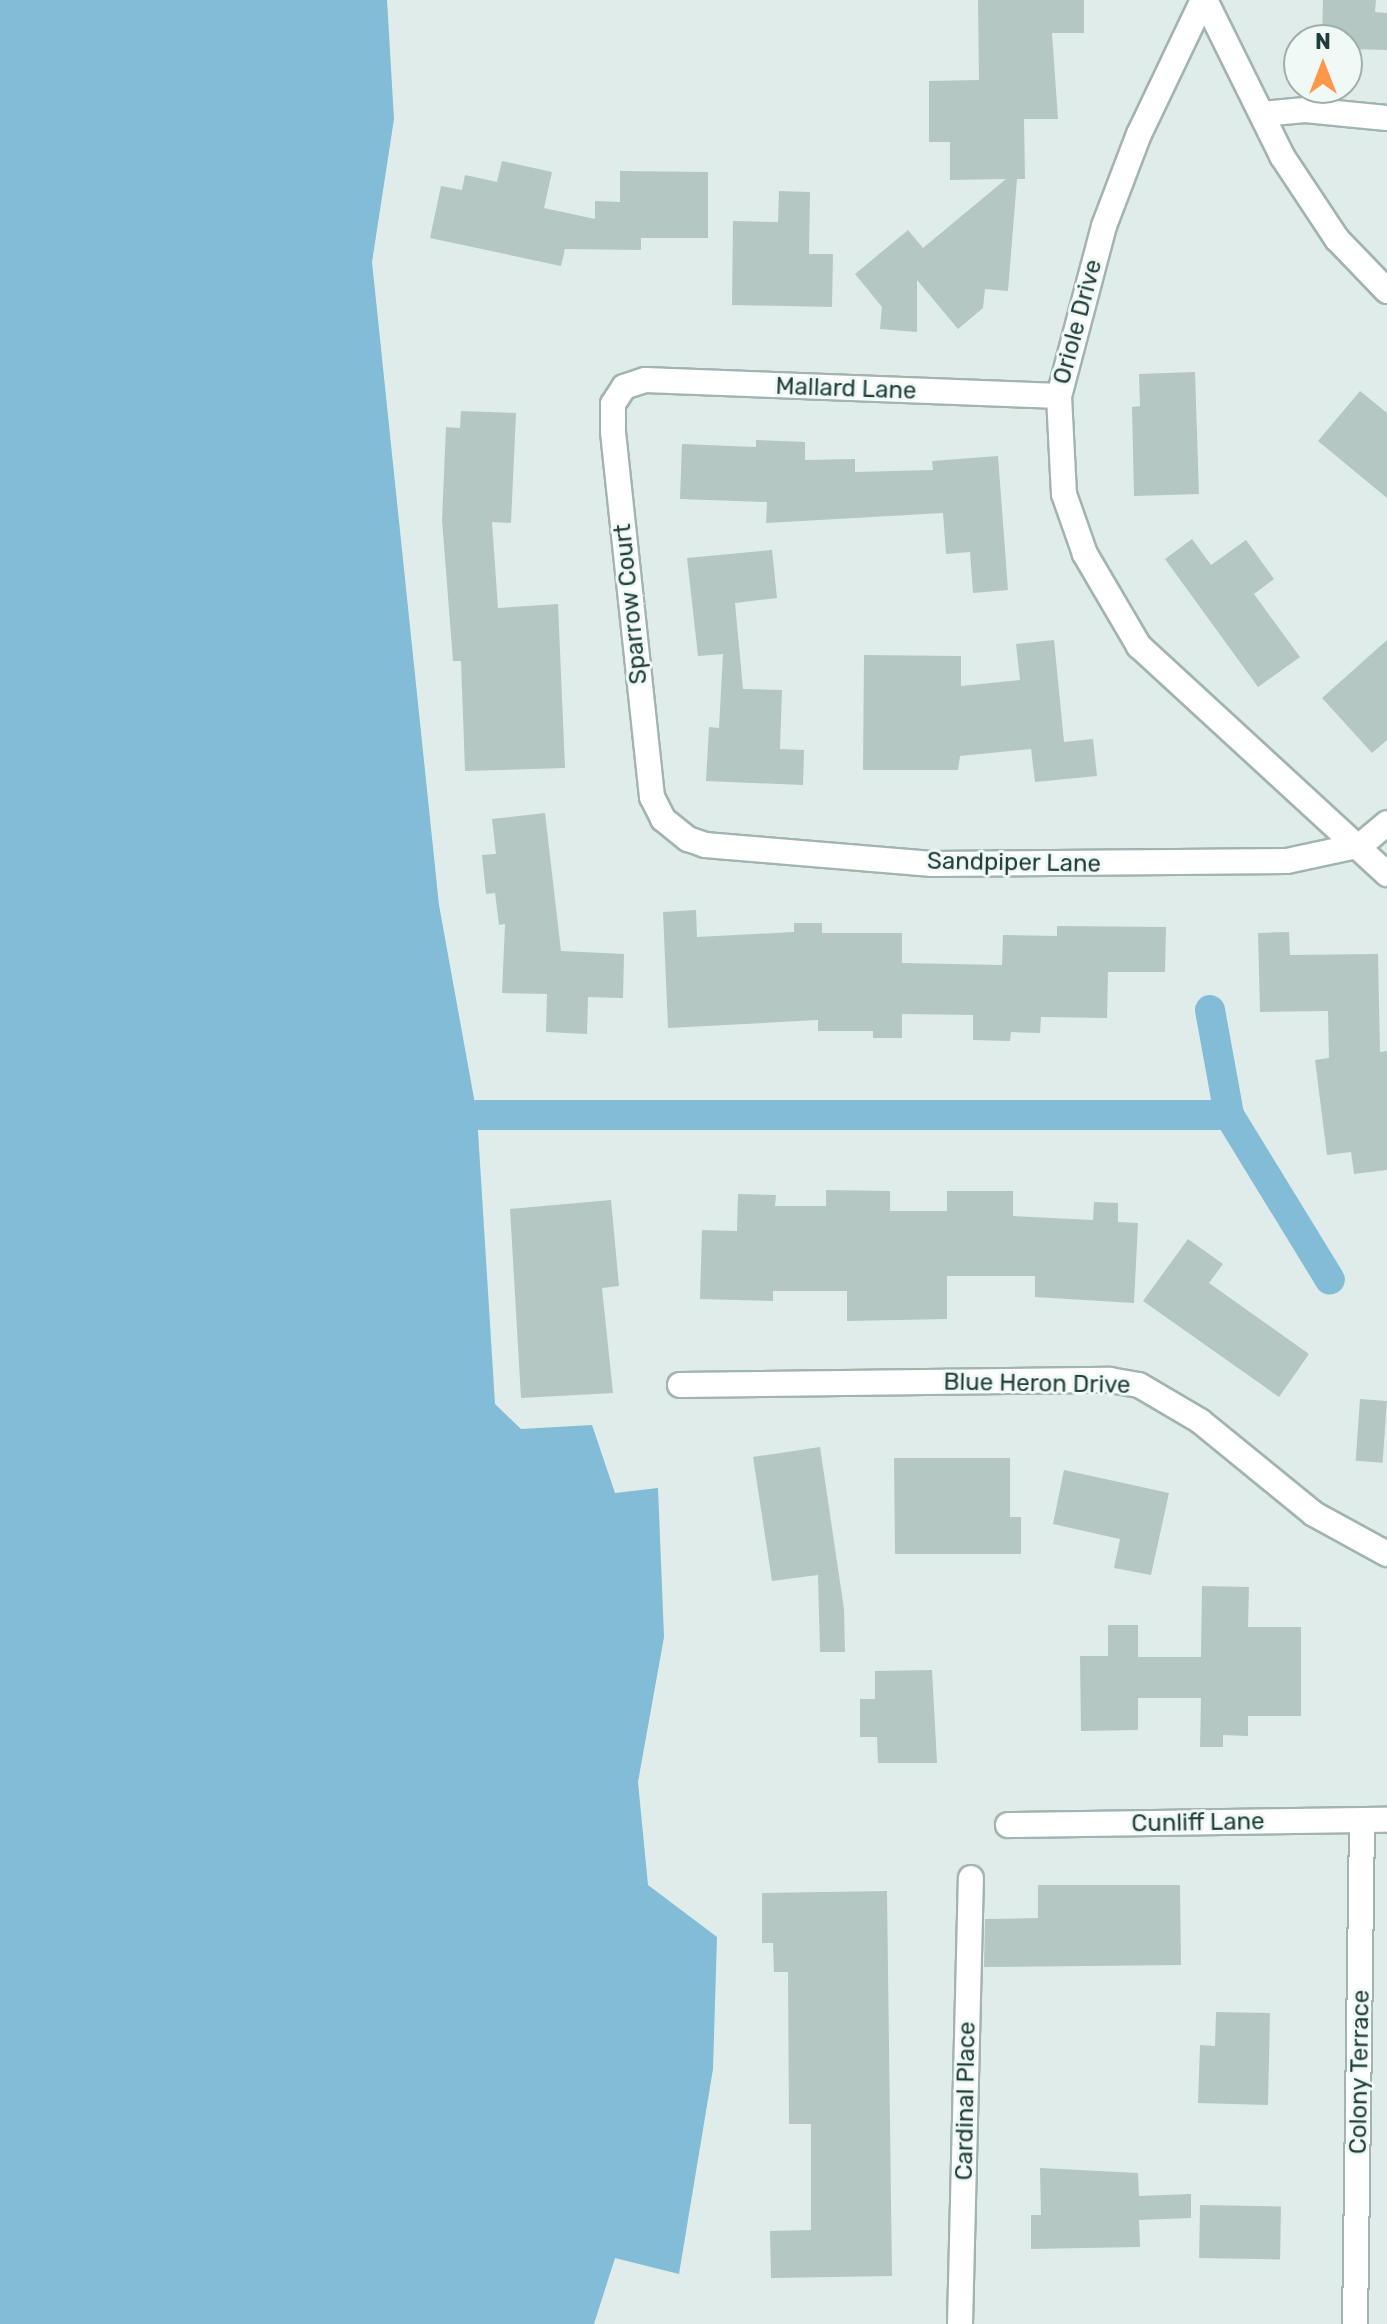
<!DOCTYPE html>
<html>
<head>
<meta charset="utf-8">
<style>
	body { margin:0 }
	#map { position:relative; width:1387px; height:2324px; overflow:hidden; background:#e0ece9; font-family:Rubik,sans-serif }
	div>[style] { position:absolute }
	.water>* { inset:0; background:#82bcd7 }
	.canal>* { height:30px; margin:-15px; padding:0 15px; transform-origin:15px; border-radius:15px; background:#82bcd7 }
	.building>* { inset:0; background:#b5c7c3; transform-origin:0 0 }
	.roads { filter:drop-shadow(2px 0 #a2b4b1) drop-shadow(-2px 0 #a2b4b1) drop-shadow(0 2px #a2b4b1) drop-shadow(0 -2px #a2b4b1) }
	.street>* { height:24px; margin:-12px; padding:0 12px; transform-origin:12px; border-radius:12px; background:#fff }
	.secondary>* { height:24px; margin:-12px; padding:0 12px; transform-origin:12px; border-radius:12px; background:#fff }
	span { translate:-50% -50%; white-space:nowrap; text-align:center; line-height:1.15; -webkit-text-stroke:6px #f1f9f6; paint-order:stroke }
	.street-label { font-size:24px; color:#1f3e3b }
	.north { position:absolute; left:1283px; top:24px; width:80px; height:80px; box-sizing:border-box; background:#f1f9f6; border:2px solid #9daeab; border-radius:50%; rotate:0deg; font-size:22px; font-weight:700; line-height:32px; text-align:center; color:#1f3e3b }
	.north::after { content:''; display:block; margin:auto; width:28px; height:36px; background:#ff964b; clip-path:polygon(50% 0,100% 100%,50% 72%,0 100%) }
</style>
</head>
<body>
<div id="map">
	<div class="water">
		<i style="clip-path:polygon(0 0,387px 0,394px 119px,372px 262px,439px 905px,477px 1115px,495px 1404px,521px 1429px,592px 1425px,615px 1493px,658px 1488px,664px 1637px,638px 1782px,648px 1885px,717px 1937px,713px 2069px,679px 2274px,615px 2258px,594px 2324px,0 2324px)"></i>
	</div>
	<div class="canal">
		<i style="left:1210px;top:1010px;width:107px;rotate:79.7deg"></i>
		<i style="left:1229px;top:1115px;width:193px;rotate:58.5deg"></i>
		<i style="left:477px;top:1115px;width:752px"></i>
	</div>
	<div class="building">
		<i style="clip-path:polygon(978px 0,1084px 0,1084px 33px,1052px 33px,1058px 119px,1024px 119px,1025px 179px,1017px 179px,1008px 291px,985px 289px,983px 308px,958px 329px,917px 280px,917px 332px,880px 329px,882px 307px,855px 274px,908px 230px,923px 248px,1006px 179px,950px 180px,950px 142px,929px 142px,929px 81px,979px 80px)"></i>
		<i style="clip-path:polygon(1323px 0,1376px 0,1375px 12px,1387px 13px,1387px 50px,1347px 49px,1347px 40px,1322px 40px)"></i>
		<i style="clip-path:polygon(502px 161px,552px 172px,544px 208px,595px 219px,595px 201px,620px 202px,620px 171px,708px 172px,708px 238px,641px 238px,641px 250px,565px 249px,561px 266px,430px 238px,441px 186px,462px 190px,465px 175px,497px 182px)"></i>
		<i style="clip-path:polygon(779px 191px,810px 192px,809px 254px,833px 254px,832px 307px,732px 305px,733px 221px,778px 222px)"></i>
		<i style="clip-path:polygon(1195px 372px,1199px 494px,1134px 496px,1132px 407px,1140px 406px,1139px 374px)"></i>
		<i style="clip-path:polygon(1360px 391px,1387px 413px,1387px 498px,1318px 441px)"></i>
		<i style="clip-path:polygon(461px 411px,516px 413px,511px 523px,492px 522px,498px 608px,558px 604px,565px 768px,465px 771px,461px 661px,453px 661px,442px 520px,446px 427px,460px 428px)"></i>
		<i style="clip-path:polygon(756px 440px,805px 442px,805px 460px,855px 459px,855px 472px,933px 470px,932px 461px,998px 456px,1008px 590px,973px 593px,970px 552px,946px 554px,943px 513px,766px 523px,767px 502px,680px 499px,682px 444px,756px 447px)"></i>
		<i style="clip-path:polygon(1192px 539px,1211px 565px,1246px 540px,1274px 579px,1254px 594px,1300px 657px,1258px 687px,1165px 559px)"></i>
		<i style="clip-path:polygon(772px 550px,777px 598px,735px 603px,743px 689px,782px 690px,780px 749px,804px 750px,803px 785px,706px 781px,709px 727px,719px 728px,723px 654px,698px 656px,687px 558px)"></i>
		<i style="clip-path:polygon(1054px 640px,1064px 742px,1093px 739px,1097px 776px,1035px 782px,1031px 749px,960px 756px,958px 770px,863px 770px,864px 655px,961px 656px,961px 686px,1020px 680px,1016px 644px)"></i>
		<i style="clip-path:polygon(1387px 640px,1387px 740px,1372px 753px,1322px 698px)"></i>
		<i style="clip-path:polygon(545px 813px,561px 951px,624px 954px,623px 998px,588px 997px,587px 1034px,546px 1032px,547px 994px,502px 993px,505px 924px,499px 925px,495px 893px,486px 894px,482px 855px,496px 854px,492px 819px)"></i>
		<i style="clip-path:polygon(696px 910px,697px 937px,794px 932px,794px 923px,822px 923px,822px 933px,902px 933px,902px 963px,1002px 965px,1003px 935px,1057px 936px,1057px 926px,1166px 927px,1165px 972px,1108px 972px,1107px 1018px,1041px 1017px,1040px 1033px,1011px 1032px,1010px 1041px,973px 1040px,973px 1015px,902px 1014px,902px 1038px,873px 1038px,873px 1031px,818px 1031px,818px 1020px,668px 1028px,663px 912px)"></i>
		<i style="clip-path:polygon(1289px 932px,1290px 955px,1378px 954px,1380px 1052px,1387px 1051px,1387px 1170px,1354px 1174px,1351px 1152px,1327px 1155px,1315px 1060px,1329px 1058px,1328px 1011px,1260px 1012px,1258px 933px)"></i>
		<i style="clip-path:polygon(826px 1190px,890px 1191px,890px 1211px,947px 1211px,947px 1191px,1013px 1191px,1013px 1216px,1093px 1220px,1094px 1202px,1118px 1203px,1118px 1222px,1138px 1223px,1134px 1303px,1035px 1297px,1035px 1276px,947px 1276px,947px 1319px,847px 1321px,847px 1291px,773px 1291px,773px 1301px,700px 1299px,702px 1230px,737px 1231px,738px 1194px,776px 1195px,775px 1206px,826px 1206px)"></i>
		<i style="clip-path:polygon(611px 1200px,619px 1286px,602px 1288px,613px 1393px,521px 1398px,510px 1209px)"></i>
		<i style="clip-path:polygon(1188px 1239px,1223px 1264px,1209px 1283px,1309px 1354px,1279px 1397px,1143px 1301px)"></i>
		<i style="left:1360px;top:1399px;width:27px;height:62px;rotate:4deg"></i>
		<i style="clip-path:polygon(820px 1447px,844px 1609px,845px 1652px,820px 1652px,818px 1575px,772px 1581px,753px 1457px)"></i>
		<i style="clip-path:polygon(894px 1458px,1010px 1458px,1010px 1517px,1021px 1517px,1021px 1554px,895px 1554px)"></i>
		<i style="clip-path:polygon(1064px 1470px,1169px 1493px,1151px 1575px,1114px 1568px,1120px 1539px,1053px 1524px)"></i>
		<i style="clip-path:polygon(1202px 1586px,1249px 1587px,1248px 1627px,1301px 1627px,1301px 1716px,1248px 1716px,1248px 1736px,1223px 1735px,1223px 1747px,1200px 1747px,1201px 1698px,1138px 1698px,1138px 1730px,1081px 1731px,1080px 1656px,1108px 1656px,1108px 1625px,1138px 1625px,1138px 1657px,1201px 1657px)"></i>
		<i style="clip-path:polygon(932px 1670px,937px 1763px,878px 1763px,877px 1737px,860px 1737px,860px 1699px,875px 1699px,875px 1671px)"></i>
		<i style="clip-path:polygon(1038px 1885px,1180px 1885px,1181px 1965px,984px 1967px,985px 1919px,1038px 1918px)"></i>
		<i style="clip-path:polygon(887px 1891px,892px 2276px,771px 2278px,770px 2231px,811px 2230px,811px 2124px,789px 2124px,788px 1972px,774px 1972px,773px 1943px,762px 1943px,762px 1893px)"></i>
		<i style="clip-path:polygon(1216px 2012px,1270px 2013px,1268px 2105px,1198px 2103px,1200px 2045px,1215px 2046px)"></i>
		<i style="clip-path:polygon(1040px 2168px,1138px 2173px,1139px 2196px,1191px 2194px,1191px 2218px,1139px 2220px,1140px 2247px,1031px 2249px,1031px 2215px,1041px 2215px)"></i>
		<i style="left:1200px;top:2205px;width:81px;height:53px;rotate:1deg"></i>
	</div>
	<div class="roads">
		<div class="street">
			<i style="left:1203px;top:0;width:148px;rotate:115.5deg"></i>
			<i style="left:1139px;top:134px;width:98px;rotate:110.8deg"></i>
			<i style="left:1104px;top:226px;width:176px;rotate:104.8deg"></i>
			<i style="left:1059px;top:396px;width:98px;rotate:87.1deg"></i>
			<i style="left:1064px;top:494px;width:64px;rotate:70.7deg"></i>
			<i style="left:1085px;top:554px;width:107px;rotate:59.6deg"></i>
			<i style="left:1139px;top:646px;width:337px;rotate:42.6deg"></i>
			<i style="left:1262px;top:114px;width:43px;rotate:-5.3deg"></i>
			<i style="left:1305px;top:110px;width:82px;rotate:5.6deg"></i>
			<i style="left:1059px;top:396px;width:414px;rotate:-177.8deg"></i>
			<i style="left:645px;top:380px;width:22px;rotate:162deg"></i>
			<i style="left:624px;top:387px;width:20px;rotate:123deg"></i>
			<i style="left:613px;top:404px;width:28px;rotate:90deg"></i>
			<i style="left:613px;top:432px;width:367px;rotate:83.9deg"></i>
			<i style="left:652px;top:797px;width:25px;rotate:63deg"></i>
			<i style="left:663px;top:819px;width:32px;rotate:39deg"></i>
			<i style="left:688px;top:839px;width:18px;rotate:19deg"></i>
			<i style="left:705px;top:845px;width:228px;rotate:4.8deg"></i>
			<i style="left:932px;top:864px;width:355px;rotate:-0.5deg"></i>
			<i style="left:1287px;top:861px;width:76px;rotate:-12.2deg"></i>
			<i style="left:1361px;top:845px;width:34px;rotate:-40deg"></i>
			<i style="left:680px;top:1385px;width:430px;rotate:-0.7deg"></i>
			<i style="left:1110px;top:1380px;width:29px;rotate:10deg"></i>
			<i style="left:1139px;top:1385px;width:71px;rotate:30.5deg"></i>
			<i style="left:1200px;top:1421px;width:147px;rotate:39.2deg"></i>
			<i style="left:1314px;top:1514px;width:83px;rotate:28.7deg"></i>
			<i style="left:1008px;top:1825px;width:379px;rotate:-0.8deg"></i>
			<i style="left:960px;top:2324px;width:446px;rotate:-88.6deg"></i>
			<i style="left:1355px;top:2324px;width:503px;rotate:-89.2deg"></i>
		</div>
		<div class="secondary">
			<i style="left:1205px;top:0;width:174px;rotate:63.7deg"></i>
			<i style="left:1282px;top:156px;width:100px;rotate:56.5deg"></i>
			<i style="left:1337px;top:239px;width:72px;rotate:46.1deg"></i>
		</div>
	</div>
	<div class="street-label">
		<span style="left:1078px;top:322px;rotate:-75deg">Oriole Drive</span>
		<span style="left:846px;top:389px;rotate:2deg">Mallard Lane</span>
		<span style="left:631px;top:604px;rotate:-96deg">Sparrow Court</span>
		<span style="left:1014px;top:863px;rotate:1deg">Sandpiper Lane</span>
		<span style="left:1037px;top:1384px;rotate:1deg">Blue Heron Drive</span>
		<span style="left:1198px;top:1823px;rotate:-1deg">Cunliff Lane</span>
		<span style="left:1360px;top:2072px;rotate:-89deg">Colony Terrace</span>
		<span style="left:966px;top:2101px;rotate:-89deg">Cardinal Place</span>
	</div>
	<div class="north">N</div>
</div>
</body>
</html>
